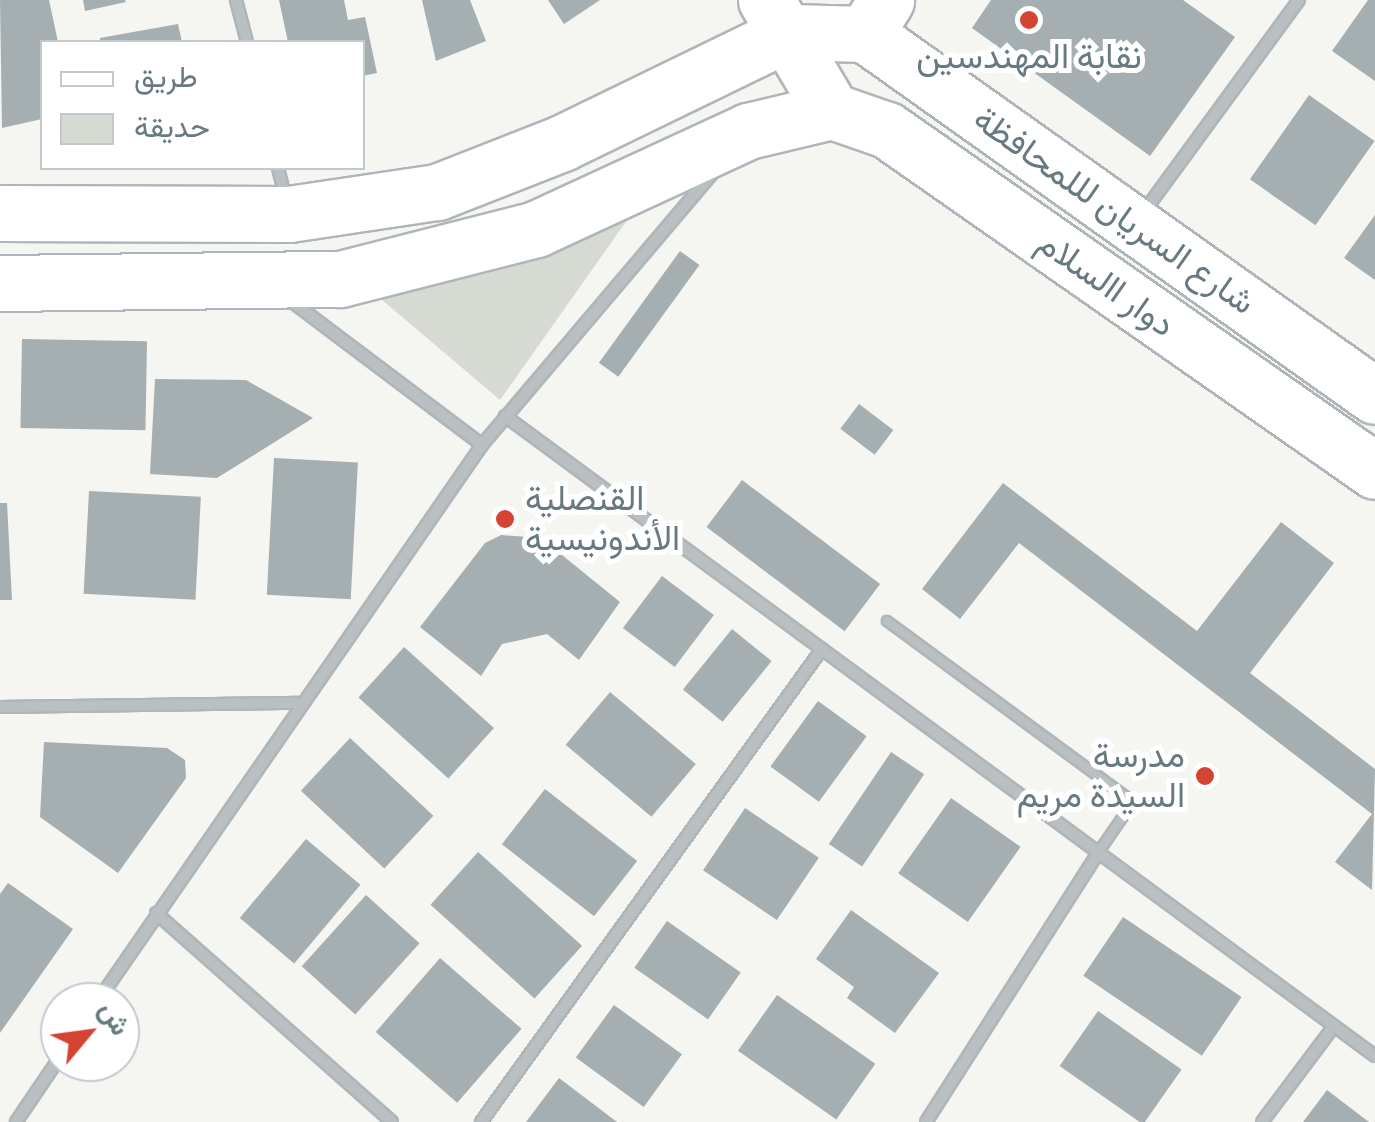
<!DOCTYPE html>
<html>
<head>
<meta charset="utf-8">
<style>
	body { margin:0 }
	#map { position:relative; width:1375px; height:1122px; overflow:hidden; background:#f5f5f2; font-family:Signika,Vazirmatn,sans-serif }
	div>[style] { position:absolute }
	.green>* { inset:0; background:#d6dad2 }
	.building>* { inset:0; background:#a5aeb1; transform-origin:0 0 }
	.roads { filter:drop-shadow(2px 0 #afb6b9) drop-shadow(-2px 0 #afb6b9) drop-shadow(0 2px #afb6b9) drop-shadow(0 -2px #afb6b9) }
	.lane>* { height:8px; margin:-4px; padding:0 4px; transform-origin:4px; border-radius:4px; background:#bac0c2 }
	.street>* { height:10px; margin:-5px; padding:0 5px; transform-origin:5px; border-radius:5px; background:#bac0c2 }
	.secondary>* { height:55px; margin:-27.5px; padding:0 27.5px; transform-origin:27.5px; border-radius:27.5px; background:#fff }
	.primary>* { height:55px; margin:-27.5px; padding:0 27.5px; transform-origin:27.5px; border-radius:27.5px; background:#fff }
	.dots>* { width:28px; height:28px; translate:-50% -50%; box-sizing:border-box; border:5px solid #fff; border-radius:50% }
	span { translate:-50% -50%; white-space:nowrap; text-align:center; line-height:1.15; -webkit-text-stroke:10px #fff; paint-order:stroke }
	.poi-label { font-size:35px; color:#677981 }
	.left { translate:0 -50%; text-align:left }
	.right { translate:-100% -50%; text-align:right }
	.street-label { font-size:35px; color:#677981 }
	.legend { position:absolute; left:40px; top:40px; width:325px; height:130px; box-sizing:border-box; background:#fff; border:2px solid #c2c9cd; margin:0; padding:12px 18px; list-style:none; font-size:30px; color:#677981 }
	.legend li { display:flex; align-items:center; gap:20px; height:50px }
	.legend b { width:50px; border:2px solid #c2c9cd }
	.north { position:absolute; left:40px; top:982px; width:100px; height:100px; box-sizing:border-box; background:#fff; border:2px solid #c2c9cd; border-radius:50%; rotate:61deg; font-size:28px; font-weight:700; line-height:40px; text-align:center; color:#677981 }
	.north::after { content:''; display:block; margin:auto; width:35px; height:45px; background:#d54333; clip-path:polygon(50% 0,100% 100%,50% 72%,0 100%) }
</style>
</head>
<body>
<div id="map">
	<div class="green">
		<i style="clip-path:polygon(642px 199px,500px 400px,368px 288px)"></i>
	</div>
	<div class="building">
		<i style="clip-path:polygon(0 0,49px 0,58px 42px,42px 42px,42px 119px,2px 128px)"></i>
		<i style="clip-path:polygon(83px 0,125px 0,126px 2px,85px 11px)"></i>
		<i style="clip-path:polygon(279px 0,344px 0,348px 20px,365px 17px,377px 73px,362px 76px,362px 42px,288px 42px)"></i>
		<i style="clip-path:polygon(422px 0,470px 0,486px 41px,436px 61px)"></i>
		<i style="clip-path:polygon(548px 0,600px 0,564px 24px)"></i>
		<i style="clip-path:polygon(991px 0,1183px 0,1235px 37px,1150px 156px,972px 28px)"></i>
		<i style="clip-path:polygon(1368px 0,1375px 0,1375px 81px,1332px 51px)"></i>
		<i style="clip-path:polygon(178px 24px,182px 42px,100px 42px,100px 38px)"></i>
		<i style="left:1309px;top:95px;width:80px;height:103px;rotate:35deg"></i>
		<i style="clip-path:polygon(1375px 215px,1375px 280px,1344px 258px)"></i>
		<i style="left:680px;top:251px;width:24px;height:138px;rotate:36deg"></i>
		<i style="left:22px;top:339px;width:125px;height:89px;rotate:1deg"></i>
		<i style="clip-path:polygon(155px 379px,246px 380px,313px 418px,217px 478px,150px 474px)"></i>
		<i style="left:859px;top:404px;width:43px;height:31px;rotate:37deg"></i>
		<i style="left:274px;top:458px;width:84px;height:137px;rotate:3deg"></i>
		<i style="left:742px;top:480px;width:173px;height:59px;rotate:37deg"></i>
		<i style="clip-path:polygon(1003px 483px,1197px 631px,1281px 522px,1334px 563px,1250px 673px,1375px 769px,1372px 890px,1335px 862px,1372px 814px,1019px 543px,960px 619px,922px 589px)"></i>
		<i style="left:89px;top:491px;width:112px;height:103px;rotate:3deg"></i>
		<i style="clip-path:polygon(0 503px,7px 503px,12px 600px,0 600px)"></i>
		<i style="clip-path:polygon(501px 535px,541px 538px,620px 602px,579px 660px,547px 634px,502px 644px,481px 676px,420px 627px,485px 543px)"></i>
		<i style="left:662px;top:576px;width:65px;height:65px;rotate:37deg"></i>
		<i style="left:732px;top:629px;width:51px;height:78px;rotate:39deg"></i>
		<i style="left:404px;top:647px;width:121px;height:68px;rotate:42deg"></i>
		<i style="left:610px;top:692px;width:112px;height:69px;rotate:40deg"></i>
		<i style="left:818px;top:701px;width:60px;height:81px;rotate:36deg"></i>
		<i style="left:350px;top:738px;width:114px;height:72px;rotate:43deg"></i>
		<i style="clip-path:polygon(44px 742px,167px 748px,185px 760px,186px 778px,118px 873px,40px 817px)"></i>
		<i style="left:891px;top:752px;width:40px;height:111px;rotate:34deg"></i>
		<i style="left:545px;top:789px;width:117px;height:70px;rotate:38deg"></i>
		<i style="left:951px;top:798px;width:85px;height:92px;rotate:35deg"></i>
		<i style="left:745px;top:808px;width:89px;height:75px;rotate:34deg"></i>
		<i style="left:306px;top:839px;width:71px;height:103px;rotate:40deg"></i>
		<i style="left:478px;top:852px;width:140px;height:71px;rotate:42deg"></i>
		<i style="clip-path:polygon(8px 883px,73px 929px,0 1033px,0 894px)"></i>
		<i style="left:366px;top:895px;width:72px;height:96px;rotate:42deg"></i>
		<i style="clip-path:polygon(851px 910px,939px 973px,895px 1033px,847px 998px,854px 987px,816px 959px)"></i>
		<i style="left:1123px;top:917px;width:143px;height:71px;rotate:34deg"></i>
		<i style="left:667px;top:921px;width:90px;height:57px;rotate:35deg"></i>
		<i style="left:440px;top:958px;width:108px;height:98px;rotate:41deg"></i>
		<i style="left:777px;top:995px;width:120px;height:68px;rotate:35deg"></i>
		<i style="left:614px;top:1005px;width:84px;height:65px;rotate:36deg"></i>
		<i style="left:1098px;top:1011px;width:102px;height:67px;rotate:35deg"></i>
		<i style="clip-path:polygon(559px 1078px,617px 1122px,526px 1122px)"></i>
		<i style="clip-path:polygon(1327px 1090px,1369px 1122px,1303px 1122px)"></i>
	</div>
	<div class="roads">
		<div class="lane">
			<i style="left:887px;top:621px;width:305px;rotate:36.3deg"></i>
			<i style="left:1133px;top:802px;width:62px;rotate:124.5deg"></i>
		</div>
		<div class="street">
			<i style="left:236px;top:0;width:43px;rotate:75.3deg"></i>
			<i style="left:278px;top:168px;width:29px;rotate:76deg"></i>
			<i style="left:1143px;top:213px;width:264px;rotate:-53.8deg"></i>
			<i style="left:291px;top:301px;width:239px;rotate:37deg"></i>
			<i style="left:505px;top:416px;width:1080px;rotate:36.34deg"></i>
			<i style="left:0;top:707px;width:297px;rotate:-0.8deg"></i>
			<i style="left:156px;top:913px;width:315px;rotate:41.5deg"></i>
			<i style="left:97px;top:1002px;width:677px;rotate:-55.35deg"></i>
			<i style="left:482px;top:445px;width:357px;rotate:-49.7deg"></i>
			<i style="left:16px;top:1122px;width:78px;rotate:-55.9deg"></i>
			<i style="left:481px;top:1122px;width:583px;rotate:-54.21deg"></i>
			<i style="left:926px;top:1122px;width:319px;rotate:-57.4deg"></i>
			<i style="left:1262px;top:1122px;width:120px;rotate:-53.1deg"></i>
		</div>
		<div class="secondary">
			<i style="left:766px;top:0;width:129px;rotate:59.3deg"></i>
			<i style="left:865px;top:34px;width:40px;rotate:-58deg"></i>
		</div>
		<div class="primary">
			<i style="left:0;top:213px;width:289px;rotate:0.2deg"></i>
			<i style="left:289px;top:214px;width:150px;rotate:-8.5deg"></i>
			<i style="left:437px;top:192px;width:134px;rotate:-21.4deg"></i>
			<i style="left:562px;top:143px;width:254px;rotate:-25.9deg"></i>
			<i style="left:791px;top:32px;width:74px;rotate:1.5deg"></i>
			<i style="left:865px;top:34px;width:625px;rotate:35.37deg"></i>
			<i style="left:0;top:283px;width:340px;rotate:-0.7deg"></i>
			<i style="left:340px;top:279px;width:202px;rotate:-14.3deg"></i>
			<i style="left:536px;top:229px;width:234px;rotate:-24.8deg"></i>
			<i style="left:748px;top:131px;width:86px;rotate:-13.4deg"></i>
			<i style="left:832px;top:111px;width:58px;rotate:19.1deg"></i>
			<i style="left:887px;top:130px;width:595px;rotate:34.94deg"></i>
		</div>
	</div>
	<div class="dots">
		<i style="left:1029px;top:20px;background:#d54333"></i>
		<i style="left:505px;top:519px;background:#d54333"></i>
		<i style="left:1205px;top:776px;background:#d54333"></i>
	</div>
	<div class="poi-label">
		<span style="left:1029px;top:57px">نقابة المهندسين</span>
		<span class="left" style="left:525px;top:519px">القنصلية<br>الأندونيسية</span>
		<span class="right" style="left:1185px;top:776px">مدرسة<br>السيدة مريم</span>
	</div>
	<div class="street-label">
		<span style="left:1114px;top:211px;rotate:35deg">شارع السريان لللمحافظة</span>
		<span style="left:1106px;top:284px;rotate:35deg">دوار االسلام</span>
	</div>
	<ul class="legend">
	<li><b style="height:12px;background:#fff"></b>طريق</li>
	<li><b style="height:28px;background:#d6dad2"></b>حديقة</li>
	</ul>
	<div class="north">ش</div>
</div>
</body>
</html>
